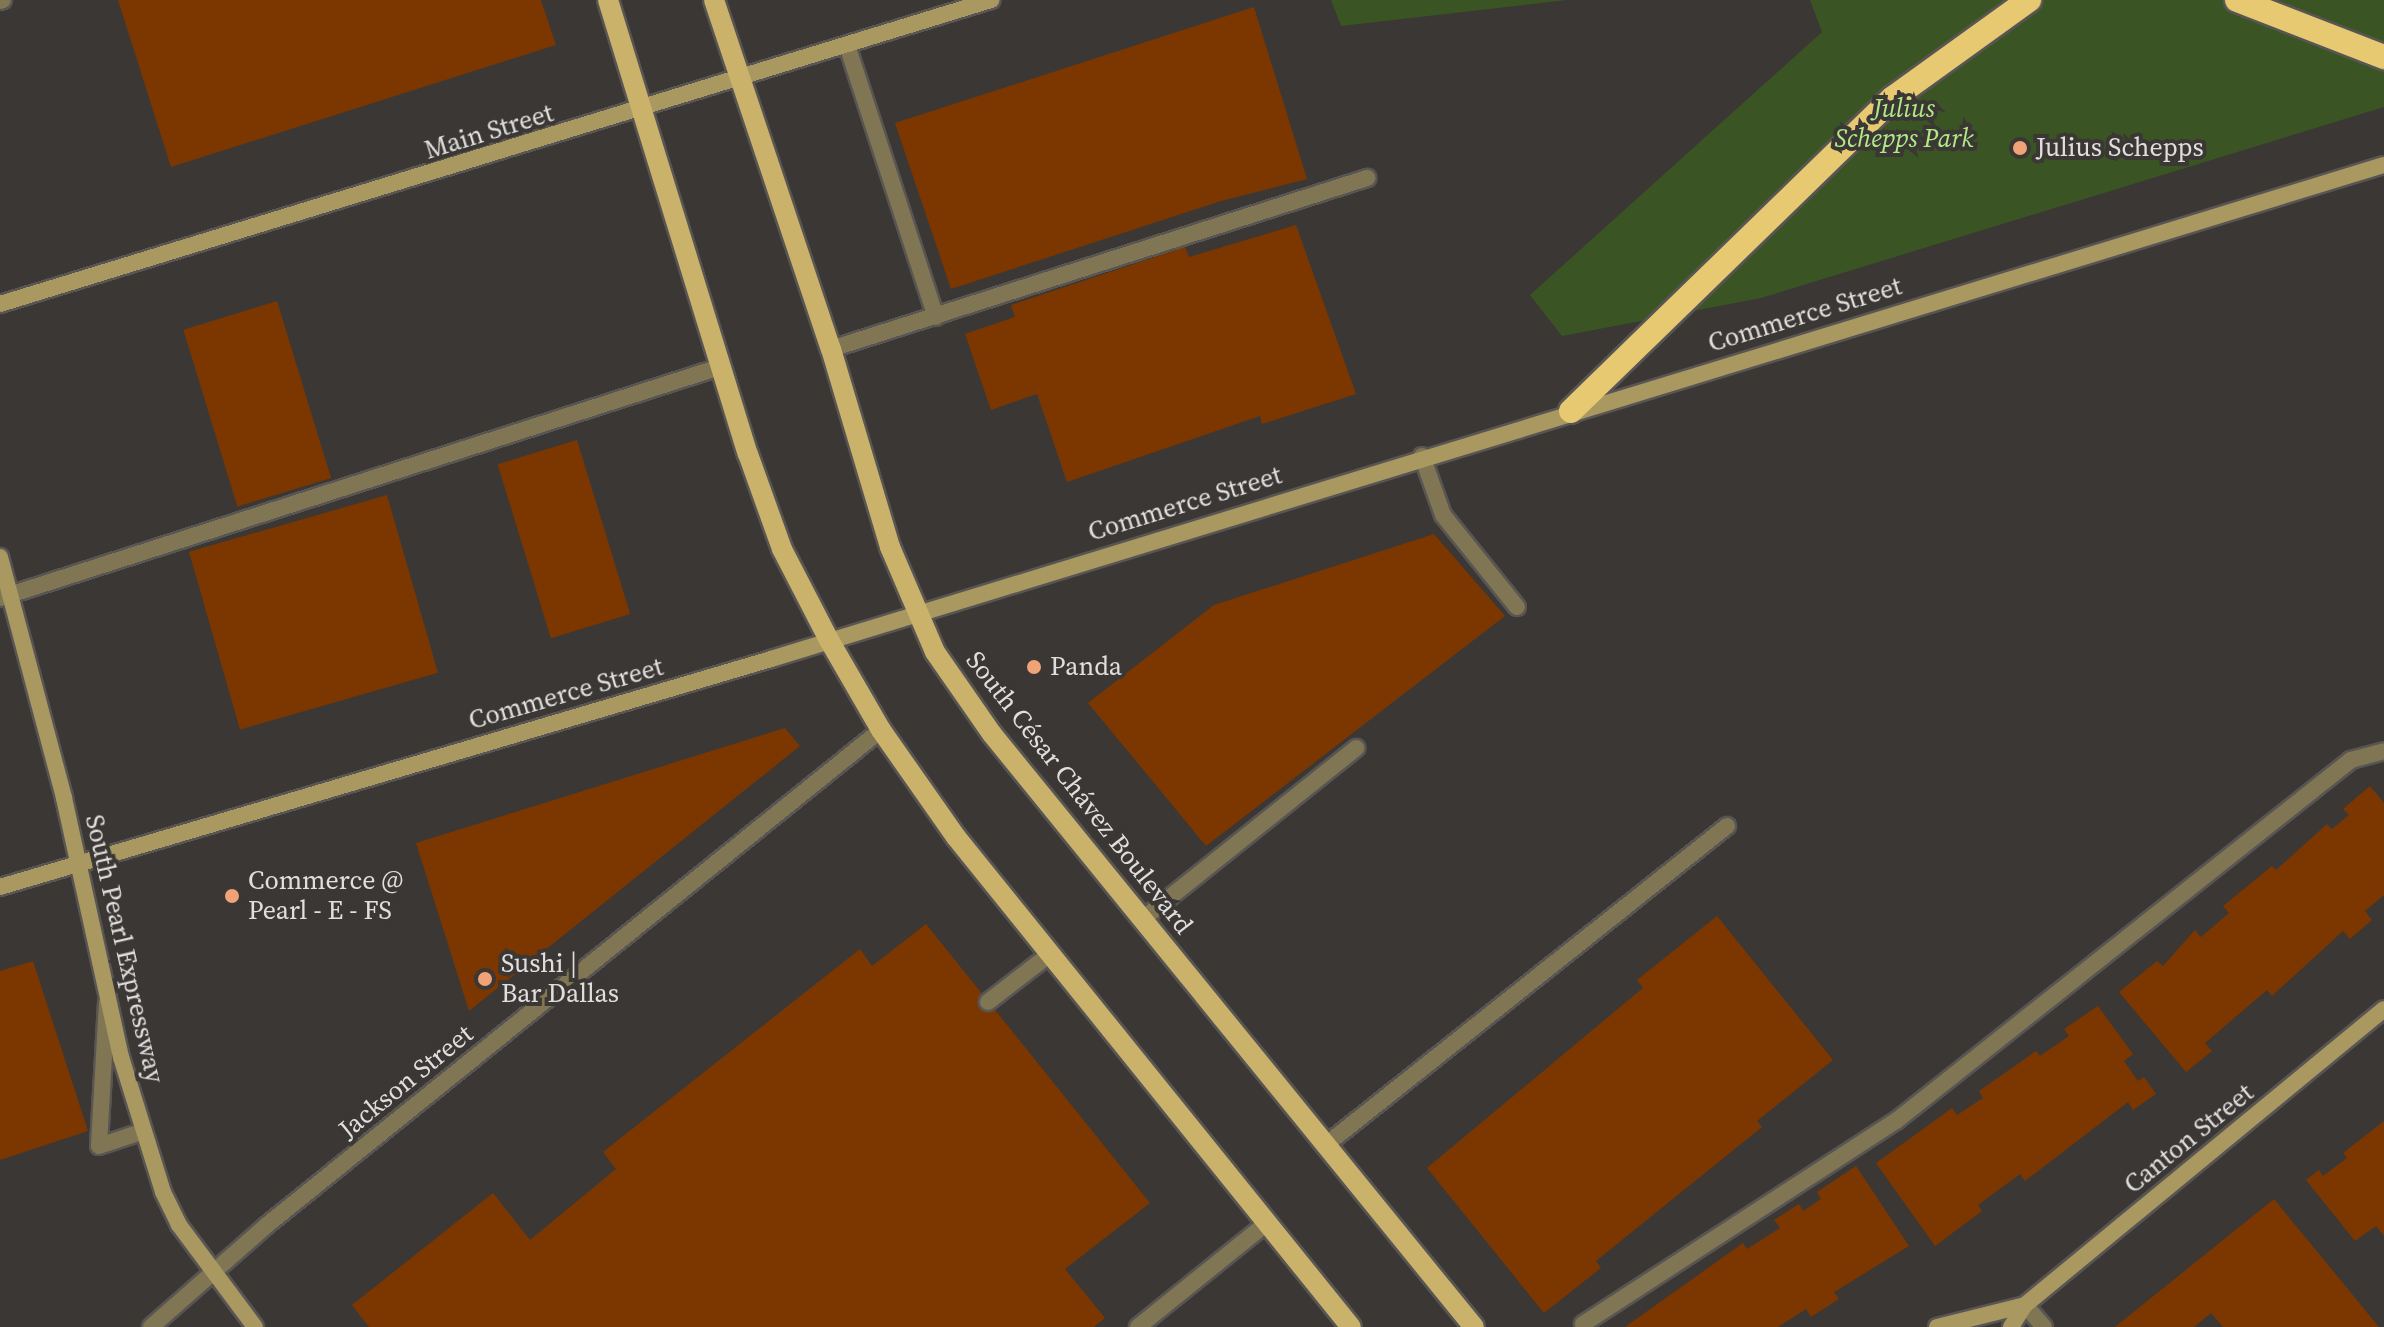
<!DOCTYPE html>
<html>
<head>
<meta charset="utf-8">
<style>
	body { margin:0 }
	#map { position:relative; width:2384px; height:1327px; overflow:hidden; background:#3a3735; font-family:"Source Serif 4",serif }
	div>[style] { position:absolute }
	.green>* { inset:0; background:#3a5523 }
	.building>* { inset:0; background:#7c3700; transform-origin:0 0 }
	.roads { filter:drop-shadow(2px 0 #585553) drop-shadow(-2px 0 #585553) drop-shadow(0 2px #585553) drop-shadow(0 -2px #585553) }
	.service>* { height:16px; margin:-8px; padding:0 8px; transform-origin:8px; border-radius:8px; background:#817654 }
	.minor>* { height:16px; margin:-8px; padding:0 8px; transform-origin:8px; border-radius:8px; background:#817654 }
	.secondary>* { height:16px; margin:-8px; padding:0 8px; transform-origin:8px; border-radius:8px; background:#aa9861 }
	.primary>* { height:20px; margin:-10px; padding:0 10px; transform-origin:10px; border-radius:10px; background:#cab26a }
	.motorway>* { height:24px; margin:-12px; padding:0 12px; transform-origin:12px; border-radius:12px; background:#e7c972 }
	.dots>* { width:22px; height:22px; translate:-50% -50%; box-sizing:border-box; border:4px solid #3a3735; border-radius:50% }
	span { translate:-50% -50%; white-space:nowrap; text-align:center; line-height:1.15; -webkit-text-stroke:8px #3a3735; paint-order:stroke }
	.park-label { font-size:26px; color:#b1ea85; font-style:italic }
	.street-label { font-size:26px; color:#e1dfde }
	.poi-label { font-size:26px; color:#e1dfde }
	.left { translate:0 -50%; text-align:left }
</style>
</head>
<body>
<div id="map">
	<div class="green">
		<i style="clip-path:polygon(1331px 0,1567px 0,1341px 26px)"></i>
		<i style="clip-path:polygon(1810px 0,2384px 0,2384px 107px,1761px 298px,1562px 336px,1530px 295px,1822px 32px)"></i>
	</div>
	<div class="building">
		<i style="clip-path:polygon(118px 0,541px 0,556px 45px,171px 167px)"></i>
		<i style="clip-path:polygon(1254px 7px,1307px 179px,1221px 201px,951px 289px,895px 123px)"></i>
		<i style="clip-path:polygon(1296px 225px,1356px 394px,1262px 424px,1260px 416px,1067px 482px,1037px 394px,991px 410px,965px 334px,1015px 317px,1011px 305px,1185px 247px,1189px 257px)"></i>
		<i style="left:277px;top:301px;width:185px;height:98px;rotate:73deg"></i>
		<i style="left:577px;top:440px;width:182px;height:83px;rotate:73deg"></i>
		<i style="left:387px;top:495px;width:185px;height:206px;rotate:74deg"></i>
		<i style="clip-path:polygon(1434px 534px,1505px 616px,1206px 846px,1088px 703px,1214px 605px)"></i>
		<i style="clip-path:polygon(785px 728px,800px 746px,469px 1011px,416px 843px)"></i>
		<i style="clip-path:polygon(2370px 786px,2384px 803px,2384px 895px,2365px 911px,2372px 920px,2350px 939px,2343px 931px,2272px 996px,2267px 990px,2205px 1043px,2212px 1051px,2186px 1072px,2119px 992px,2157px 961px,2163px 966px,2195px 930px,2201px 937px,2229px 913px,2223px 906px,2272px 866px,2276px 870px,2327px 824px,2332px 829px,2349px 815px,2343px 809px)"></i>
		<i style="clip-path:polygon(1717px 916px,1833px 1060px,1757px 1121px,1762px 1127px,1596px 1261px,1601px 1268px,1544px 1313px,1427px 1168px,1643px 988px,1637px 980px)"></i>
		<i style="clip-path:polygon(926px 924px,1150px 1203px,1065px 1269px,1105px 1318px,1094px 1327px,369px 1327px,352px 1305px,493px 1193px,530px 1240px,616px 1169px,603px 1152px,860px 949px,872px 966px)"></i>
		<i style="clip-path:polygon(33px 961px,88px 1131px,0 1160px,0 971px)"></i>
		<i style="clip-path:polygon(2098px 1006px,2133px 1054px,2124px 1061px,2138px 1081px,2144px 1077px,2156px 1094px,2133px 1110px,2128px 1102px,2025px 1181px,2020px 1174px,1978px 1205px,1982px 1211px,1935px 1246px,1876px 1163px,1952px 1108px,1957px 1115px,1983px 1098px,1979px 1091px,2036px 1051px,2040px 1056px,2069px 1036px,2064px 1029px)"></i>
		<i style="clip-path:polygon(2384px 1121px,2384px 1236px,2376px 1226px,2355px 1241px,2306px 1180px,2319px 1170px,2323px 1176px,2347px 1158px,2343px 1153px)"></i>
		<i style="clip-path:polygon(1856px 1166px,1909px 1246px,1834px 1292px,1839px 1299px,1811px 1317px,1806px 1309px,1778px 1327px,1625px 1327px,1743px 1243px,1747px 1249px,1780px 1228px,1774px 1220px,1799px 1204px,1803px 1211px,1821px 1199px,1817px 1192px)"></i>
		<i style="clip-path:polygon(2274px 1199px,2379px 1327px,2223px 1327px,2211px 1313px,2194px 1327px,2115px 1327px)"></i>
	</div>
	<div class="roads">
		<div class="service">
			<i style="left:0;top:1px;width:3px;rotate:-18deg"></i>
			<i style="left:847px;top:45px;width:286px;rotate:71.9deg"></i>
			<i style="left:831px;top:349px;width:563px;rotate:-17.69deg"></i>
			<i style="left:1422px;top:456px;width:63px;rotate:70.4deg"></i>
			<i style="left:1443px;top:515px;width:118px;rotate:51.2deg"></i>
			<i style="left:0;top:598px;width:756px;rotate:-17.79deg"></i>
			<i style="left:1144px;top:918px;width:272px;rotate:-38.7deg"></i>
			<i style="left:107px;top:1002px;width:144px;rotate:93.2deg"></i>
			<i style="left:99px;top:1146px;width:47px;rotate:-18.4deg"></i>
			<i style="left:988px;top:1002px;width:78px;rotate:-37.7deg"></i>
			<i style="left:1327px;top:1144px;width:511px;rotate:-38.48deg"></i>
			<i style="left:2025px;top:1305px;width:29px;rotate:49deg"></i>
			<i style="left:1583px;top:1324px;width:373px;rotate:-33deg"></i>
			<i style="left:1896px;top:1121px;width:581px;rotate:-38.43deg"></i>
			<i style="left:2351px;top:760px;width:34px;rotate:-15deg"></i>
			<i style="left:1138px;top:1327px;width:166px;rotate:-38.9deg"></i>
		</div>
		<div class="minor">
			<i style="left:151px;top:1327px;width:154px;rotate:-41.3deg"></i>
			<i style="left:267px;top:1225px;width:789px;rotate:-38.88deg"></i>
		</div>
		<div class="secondary">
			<i style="left:0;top:304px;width:1037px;rotate:-17.05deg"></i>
			<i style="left:0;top:557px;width:249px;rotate:75.1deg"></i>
			<i style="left:64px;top:798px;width:265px;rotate:77.6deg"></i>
			<i style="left:121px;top:1057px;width:141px;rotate:72.7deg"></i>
			<i style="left:163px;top:1192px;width:37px;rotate:64deg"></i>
			<i style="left:179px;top:1225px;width:127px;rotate:53.3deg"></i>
			<i style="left:0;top:887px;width:804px;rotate:-16.47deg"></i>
			<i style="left:771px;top:659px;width:1687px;rotate:-17.03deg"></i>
			<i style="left:1937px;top:1327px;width:91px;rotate:-14deg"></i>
			<i style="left:2011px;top:1327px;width:26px;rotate:-58deg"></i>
			<i style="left:2025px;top:1305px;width:465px;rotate:-39.5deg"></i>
		</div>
		<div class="primary">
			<i style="left:608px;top:0;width:475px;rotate:72.9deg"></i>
			<i style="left:748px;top:454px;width:101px;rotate:70.3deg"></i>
			<i style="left:782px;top:549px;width:102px;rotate:62.7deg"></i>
			<i style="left:829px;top:640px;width:104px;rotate:60deg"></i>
			<i style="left:881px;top:730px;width:131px;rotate:55deg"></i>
			<i style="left:956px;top:837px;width:629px;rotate:51.13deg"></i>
			<i style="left:714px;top:0;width:368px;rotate:71.5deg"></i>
			<i style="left:831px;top:349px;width:207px;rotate:73.4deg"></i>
			<i style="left:890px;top:547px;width:114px;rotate:66.8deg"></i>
			<i style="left:935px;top:652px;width:100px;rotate:55.2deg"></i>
			<i style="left:992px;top:734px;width:764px;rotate:50.9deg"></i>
		</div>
		<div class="motorway">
			<i style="left:2237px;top:0;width:158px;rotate:21.2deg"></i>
			<i style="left:1571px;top:411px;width:449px;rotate:-44.2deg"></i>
			<i style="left:1893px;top:98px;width:168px;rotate:-35.8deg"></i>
		</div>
	</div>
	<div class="dots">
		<i style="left:2020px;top:148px;background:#efa377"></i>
		<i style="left:1034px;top:667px;background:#efa377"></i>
		<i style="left:232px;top:896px;background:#efa377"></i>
		<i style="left:485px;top:979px;background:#efa377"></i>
	</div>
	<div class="park-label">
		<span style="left:1904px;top:124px">Julius<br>Schepps Park</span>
	</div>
	<div class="street-label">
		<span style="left:489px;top:132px;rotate:-17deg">Main Street</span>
		<span style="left:1805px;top:315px;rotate:-17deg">Commerce Street</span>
		<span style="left:1185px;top:504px;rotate:-17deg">Commerce Street</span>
		<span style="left:566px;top:694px;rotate:-16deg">Commerce Street</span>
		<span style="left:1079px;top:793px;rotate:52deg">South César Chávez Boulevard</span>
		<span style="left:124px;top:949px;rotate:77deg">South Pearl Expressway</span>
		<span style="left:406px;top:1082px;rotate:-39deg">Jackson Street</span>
		<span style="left:2189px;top:1139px;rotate:-39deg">Canton Street</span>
	</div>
	<div class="poi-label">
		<span class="left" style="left:2036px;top:148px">Julius Schepps</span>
		<span class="left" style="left:1050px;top:667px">Panda</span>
		<span class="left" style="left:248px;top:896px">Commerce @<br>Pearl - E - FS</span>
		<span class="left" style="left:501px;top:979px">Sushi |<br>Bar Dallas</span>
	</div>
</div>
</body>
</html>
